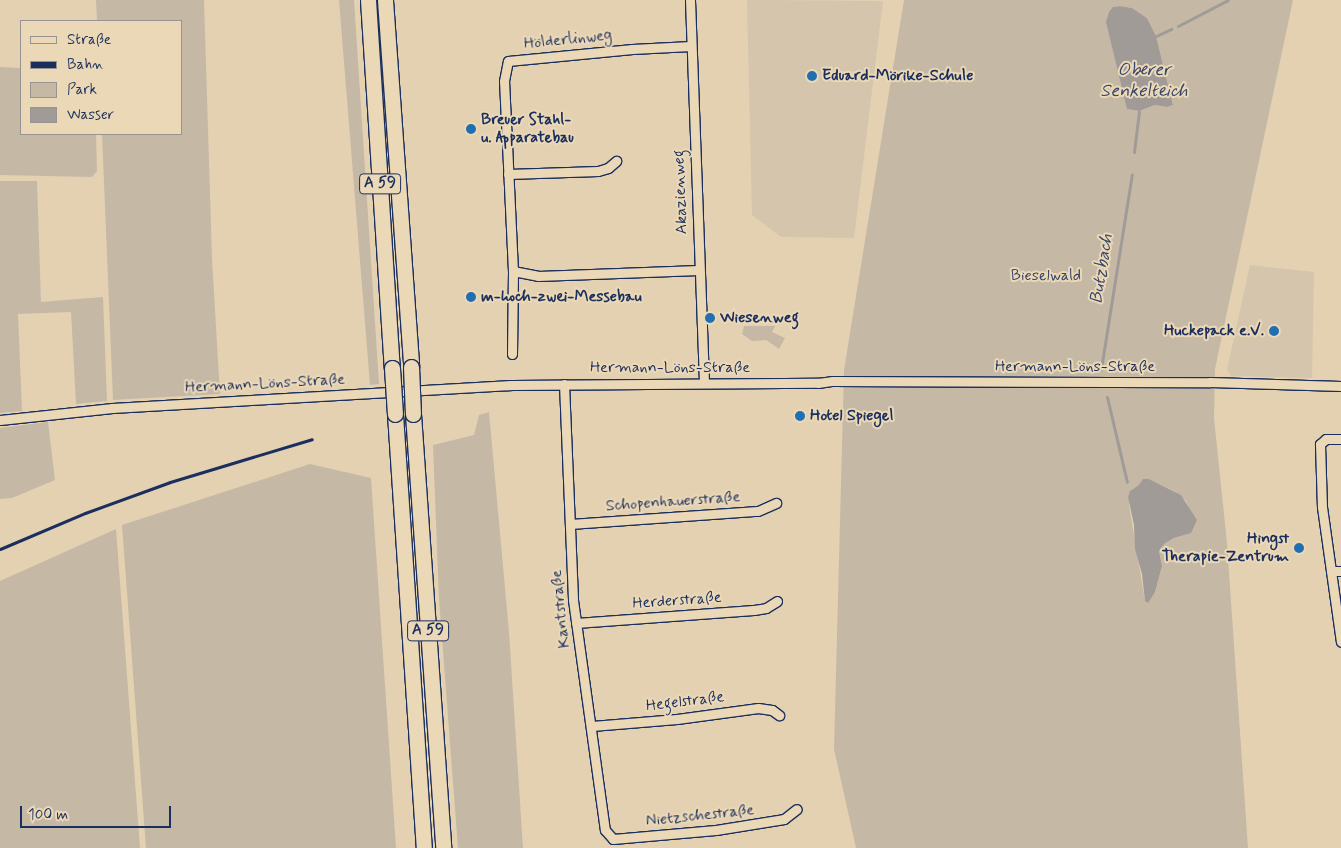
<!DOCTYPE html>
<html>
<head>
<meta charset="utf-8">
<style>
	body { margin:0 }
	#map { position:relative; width:1341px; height:848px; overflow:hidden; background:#e3d1b2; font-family:Mynerve,sans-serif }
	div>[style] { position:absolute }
	.built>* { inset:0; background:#d4c5ac }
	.green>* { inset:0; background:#c5b9a6 }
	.water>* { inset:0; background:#a19b98 }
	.stream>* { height:3px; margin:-1.5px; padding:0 1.5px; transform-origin:1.5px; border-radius:1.5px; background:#a19b98 }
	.roads { filter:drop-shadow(1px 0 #1b2f5e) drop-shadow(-1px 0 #1b2f5e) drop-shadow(0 1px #1b2f5e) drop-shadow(0 -1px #1b2f5e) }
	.street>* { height:9px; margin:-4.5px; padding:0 4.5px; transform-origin:4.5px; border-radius:4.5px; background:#ebd8b6 }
	.highway>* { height:15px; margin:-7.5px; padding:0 7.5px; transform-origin:7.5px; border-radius:7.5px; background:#ebd8b6 }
	.rail>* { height:3px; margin:-1.5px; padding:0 1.5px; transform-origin:1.5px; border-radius:1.5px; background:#1b2f5e }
	.bridges { filter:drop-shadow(1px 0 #1b2f5e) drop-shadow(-1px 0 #1b2f5e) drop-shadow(0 1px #1b2f5e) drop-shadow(0 -1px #1b2f5e) }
	.highway-bridge>* { height:15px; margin:-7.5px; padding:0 7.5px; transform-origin:7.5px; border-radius:7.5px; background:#ebd8b6 }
	.dots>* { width:14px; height:14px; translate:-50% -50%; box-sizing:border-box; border:2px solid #ebd8b6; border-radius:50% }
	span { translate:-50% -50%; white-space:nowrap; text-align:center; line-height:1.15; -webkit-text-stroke:4px #ebd8b6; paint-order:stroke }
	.shield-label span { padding:1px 4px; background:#ebd8b6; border:1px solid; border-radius:4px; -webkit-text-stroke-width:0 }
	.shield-label { font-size:15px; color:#1b2f5e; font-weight:700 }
	.street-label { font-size:16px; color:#1b2f5e }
	.poi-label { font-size:16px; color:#1b2f5e; font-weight:700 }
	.left { translate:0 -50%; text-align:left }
	.right { translate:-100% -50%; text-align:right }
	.park-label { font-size:16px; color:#344469 }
	.water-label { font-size:18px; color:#36456a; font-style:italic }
	.legend { position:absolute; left:20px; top:20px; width:162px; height:115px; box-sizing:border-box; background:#ebd8b6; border:1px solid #989493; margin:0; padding:6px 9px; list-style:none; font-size:15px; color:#1b2f5e }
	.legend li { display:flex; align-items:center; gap:10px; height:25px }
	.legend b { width:25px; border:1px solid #989493 }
	.scale { position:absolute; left:20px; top:806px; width:151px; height:22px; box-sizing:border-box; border:2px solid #1b2f5e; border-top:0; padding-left:6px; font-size:15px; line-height:18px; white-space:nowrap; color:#1b2f5e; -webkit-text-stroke:4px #ebd8b6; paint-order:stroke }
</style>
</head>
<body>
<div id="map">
	<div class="built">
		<i style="clip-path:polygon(747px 0,883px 1px,854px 238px,781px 237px,752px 215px)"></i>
		<i style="clip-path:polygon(1250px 265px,1314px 272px,1312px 378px,1231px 376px,1227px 370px)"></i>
	</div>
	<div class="green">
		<i style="clip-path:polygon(96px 0,204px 0,212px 259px,220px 394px,113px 400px,102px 134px,181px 134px,181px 21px,97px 21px)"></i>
		<i style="clip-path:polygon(339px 0,354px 0,379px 384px,370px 385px)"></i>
		<i style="clip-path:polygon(evenodd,904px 0,1293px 0,1215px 369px,1214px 418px,1227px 543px,1248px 848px,856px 848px,834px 749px,844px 370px,904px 0,1120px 6px,1132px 8px,1147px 18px,1156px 36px,1173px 105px,1167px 107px,1155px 105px,1139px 111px,1127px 109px,1113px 7px,1120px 6px,904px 0,1149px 479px,1174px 491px,1186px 501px,1190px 511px,1197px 520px,1190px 533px,1174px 538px,1164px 544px,1159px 551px,1162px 566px,1155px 592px,1145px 601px,1129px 505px,1132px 490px,1149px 479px)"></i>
		<i style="clip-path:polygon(0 67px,21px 68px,21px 134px,96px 134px,97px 171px,92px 177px,0 175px)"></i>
		<i style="clip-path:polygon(0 181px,37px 181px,41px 302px,103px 297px,107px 401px,76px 404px,71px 312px,18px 314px,22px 411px,0 413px)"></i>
		<i style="clip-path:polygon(744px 326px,775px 326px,772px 332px,785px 338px,779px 349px,766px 340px,752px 341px,742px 334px)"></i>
		<i style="clip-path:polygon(489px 412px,509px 632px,523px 848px,458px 848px,439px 599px,433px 445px,474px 435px,479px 415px)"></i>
		<i style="clip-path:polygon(48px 422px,55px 480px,12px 498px,0 499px,0 428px)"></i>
		<i style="clip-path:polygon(310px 464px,371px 478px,396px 848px,146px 848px,122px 525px)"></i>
		<i style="clip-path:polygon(116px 529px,140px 848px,0 848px,0 581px)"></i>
	</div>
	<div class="water">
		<i style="clip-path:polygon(1120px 6px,1132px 8px,1147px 18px,1156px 36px,1173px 105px,1167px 107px,1155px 105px,1139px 111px,1127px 109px,1106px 22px,1109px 12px,1113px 7px)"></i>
		<i style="clip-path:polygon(1143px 479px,1149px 479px,1181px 495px,1197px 520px,1191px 533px,1174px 538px,1164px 544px,1159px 551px,1162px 566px,1155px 592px,1148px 603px,1145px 601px,1142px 574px,1135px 549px,1134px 525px,1128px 497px,1130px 491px,1139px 485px)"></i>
	</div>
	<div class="stream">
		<i style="left:1178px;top:26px;width:56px;rotate:-27.5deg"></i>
		<i style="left:1156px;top:36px;width:17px;rotate:-25deg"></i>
		<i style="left:1134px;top:152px;width:41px;rotate:-83deg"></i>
		<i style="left:1101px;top:369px;width:197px;rotate:-81deg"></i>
		<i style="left:1107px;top:397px;width:87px;rotate:76.8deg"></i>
	</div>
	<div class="roads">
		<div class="street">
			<i style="left:690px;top:0;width:383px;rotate:87.9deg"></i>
			<i style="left:508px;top:174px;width:90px;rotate:-1.9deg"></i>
			<i style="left:598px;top:171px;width:10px;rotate:-17deg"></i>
			<i style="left:608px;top:168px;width:11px;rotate:-41deg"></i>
			<i style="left:513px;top:271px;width:25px;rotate:11deg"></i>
			<i style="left:538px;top:276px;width:161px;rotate:-2.1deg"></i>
			<i style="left:512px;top:354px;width:83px;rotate:-89.3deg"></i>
			<i style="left:513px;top:271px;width:190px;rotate:-92.7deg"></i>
			<i style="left:504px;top:81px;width:20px;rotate:-79deg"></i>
			<i style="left:508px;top:61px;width:125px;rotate:-5.5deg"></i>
			<i style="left:632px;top:49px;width:59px;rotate:-2.9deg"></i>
			<i style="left:564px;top:384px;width:216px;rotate:87.6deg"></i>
			<i style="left:573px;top:600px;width:232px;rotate:82.1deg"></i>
			<i style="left:605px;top:830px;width:12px;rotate:48deg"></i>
			<i style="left:613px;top:839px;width:103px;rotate:-5deg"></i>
			<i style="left:716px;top:830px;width:69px;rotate:-9.2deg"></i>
			<i style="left:784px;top:819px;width:16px;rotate:-38deg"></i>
			<i style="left:0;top:420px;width:113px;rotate:-6.1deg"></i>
			<i style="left:112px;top:408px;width:401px;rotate:-3.3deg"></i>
			<i style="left:512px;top:385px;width:306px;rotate:-0.4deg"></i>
			<i style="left:818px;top:383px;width:15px;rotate:-8deg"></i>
			<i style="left:833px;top:381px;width:377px;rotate:0.2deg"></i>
			<i style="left:1210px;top:382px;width:131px;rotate:1.7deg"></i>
			<i style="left:1341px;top:439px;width:15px;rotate:180deg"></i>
			<i style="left:1326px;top:439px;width:8px;rotate:140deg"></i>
			<i style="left:1320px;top:444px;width:63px;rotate:88.2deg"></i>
			<i style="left:1322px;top:507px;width:136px;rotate:82deg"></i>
			<i style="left:570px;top:524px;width:188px;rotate:-4deg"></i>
			<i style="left:758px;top:511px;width:20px;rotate:-24deg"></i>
			<i style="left:1331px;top:571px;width:10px"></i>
			<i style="left:576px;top:623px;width:178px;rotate:-4.2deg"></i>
			<i style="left:754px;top:610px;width:12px;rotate:-9deg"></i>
			<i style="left:766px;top:608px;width:13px;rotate:-32deg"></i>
			<i style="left:592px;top:726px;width:85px;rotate:-4.7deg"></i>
			<i style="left:677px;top:719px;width:82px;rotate:-7.7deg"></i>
			<i style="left:758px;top:708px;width:14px;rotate:8deg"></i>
			<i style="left:772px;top:710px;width:9px;rotate:36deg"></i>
		</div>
		<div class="highway">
			<i style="left:368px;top:0;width:369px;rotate:86.3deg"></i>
			<i style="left:385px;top:0;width:368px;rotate:85.9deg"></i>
			<i style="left:395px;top:414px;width:435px;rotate:86.2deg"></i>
			<i style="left:413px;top:414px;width:435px;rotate:86deg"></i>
		</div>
	</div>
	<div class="rail">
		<i style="left:0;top:549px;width:92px;rotate:-23deg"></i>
		<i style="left:85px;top:513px;width:90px;rotate:-20deg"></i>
		<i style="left:170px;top:482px;width:148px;rotate:-16.8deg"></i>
	</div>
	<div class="bridges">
		<div class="highway-bridge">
			<i style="left:411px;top:367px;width:47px;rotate:87.6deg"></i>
			<i style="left:392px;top:368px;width:46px;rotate:86.3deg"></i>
		</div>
	</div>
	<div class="dots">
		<i style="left:812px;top:76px;background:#1f6fb2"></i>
		<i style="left:471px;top:129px;background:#1f6fb2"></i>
		<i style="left:471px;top:297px;background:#1f6fb2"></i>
		<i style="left:710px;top:318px;background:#1f6fb2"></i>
		<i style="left:1274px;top:331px;background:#1f6fb2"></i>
		<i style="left:800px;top:416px;background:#1f6fb2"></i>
		<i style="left:1299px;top:548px;background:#1f6fb2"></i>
	</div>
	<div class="shield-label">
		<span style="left:380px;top:184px">A 59</span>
		<span style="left:428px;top:631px">A 59</span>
	</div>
	<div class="street-label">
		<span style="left:568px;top:40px;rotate:-6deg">Hölderlinweg</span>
		<span style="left:681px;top:192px;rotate:-92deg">Akazienweg</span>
		<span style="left:1075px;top:367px">Hermann-Löns-Straße</span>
		<span style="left:670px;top:368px">Hermann-Löns-Straße</span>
		<span style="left:265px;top:384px;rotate:-3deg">Hermann-Löns-Straße</span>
		<span style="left:673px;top:502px;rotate:-4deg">Schopenhauerstraße</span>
		<span style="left:677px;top:601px;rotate:-4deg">Herderstraße</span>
		<span style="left:561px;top:609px;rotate:-96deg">Kantstraße</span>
		<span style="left:685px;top:702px;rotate:-7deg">Hegelstraße</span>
		<span style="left:700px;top:816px;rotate:-6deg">Nietzschestraße</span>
	</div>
	<div class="poi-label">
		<span class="left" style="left:822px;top:76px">Eduard-Mörike-Schule</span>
		<span class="left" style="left:481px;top:129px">Breuer Stahl-<br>u. Apparatebau</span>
		<span class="left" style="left:481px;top:297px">m-hoch-zwei-Messebau</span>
		<span class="left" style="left:720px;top:318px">Wiesenweg</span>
		<span class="right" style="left:1264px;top:331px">Huckepack e.V.</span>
		<span class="left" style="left:810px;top:416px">Hotel Spiegel</span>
		<span class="right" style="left:1289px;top:548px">Hingst<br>Therapie-Zentrum</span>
	</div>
	<div class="park-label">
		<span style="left:1046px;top:276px">Bieselwald</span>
	</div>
	<div class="water-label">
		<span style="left:1144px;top:81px">Oberer<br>Senkelteich</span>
		<span style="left:1102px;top:269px;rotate:-81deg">Butzbach</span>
	</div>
	<ul class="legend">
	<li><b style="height:6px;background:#ebd8b6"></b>Straße</li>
	<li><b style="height:6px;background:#1b2f5e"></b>Bahn</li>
	<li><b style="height:14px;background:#c5b9a6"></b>Park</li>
	<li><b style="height:14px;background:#a19b98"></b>Wasser</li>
	</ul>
	<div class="scale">100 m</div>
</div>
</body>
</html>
